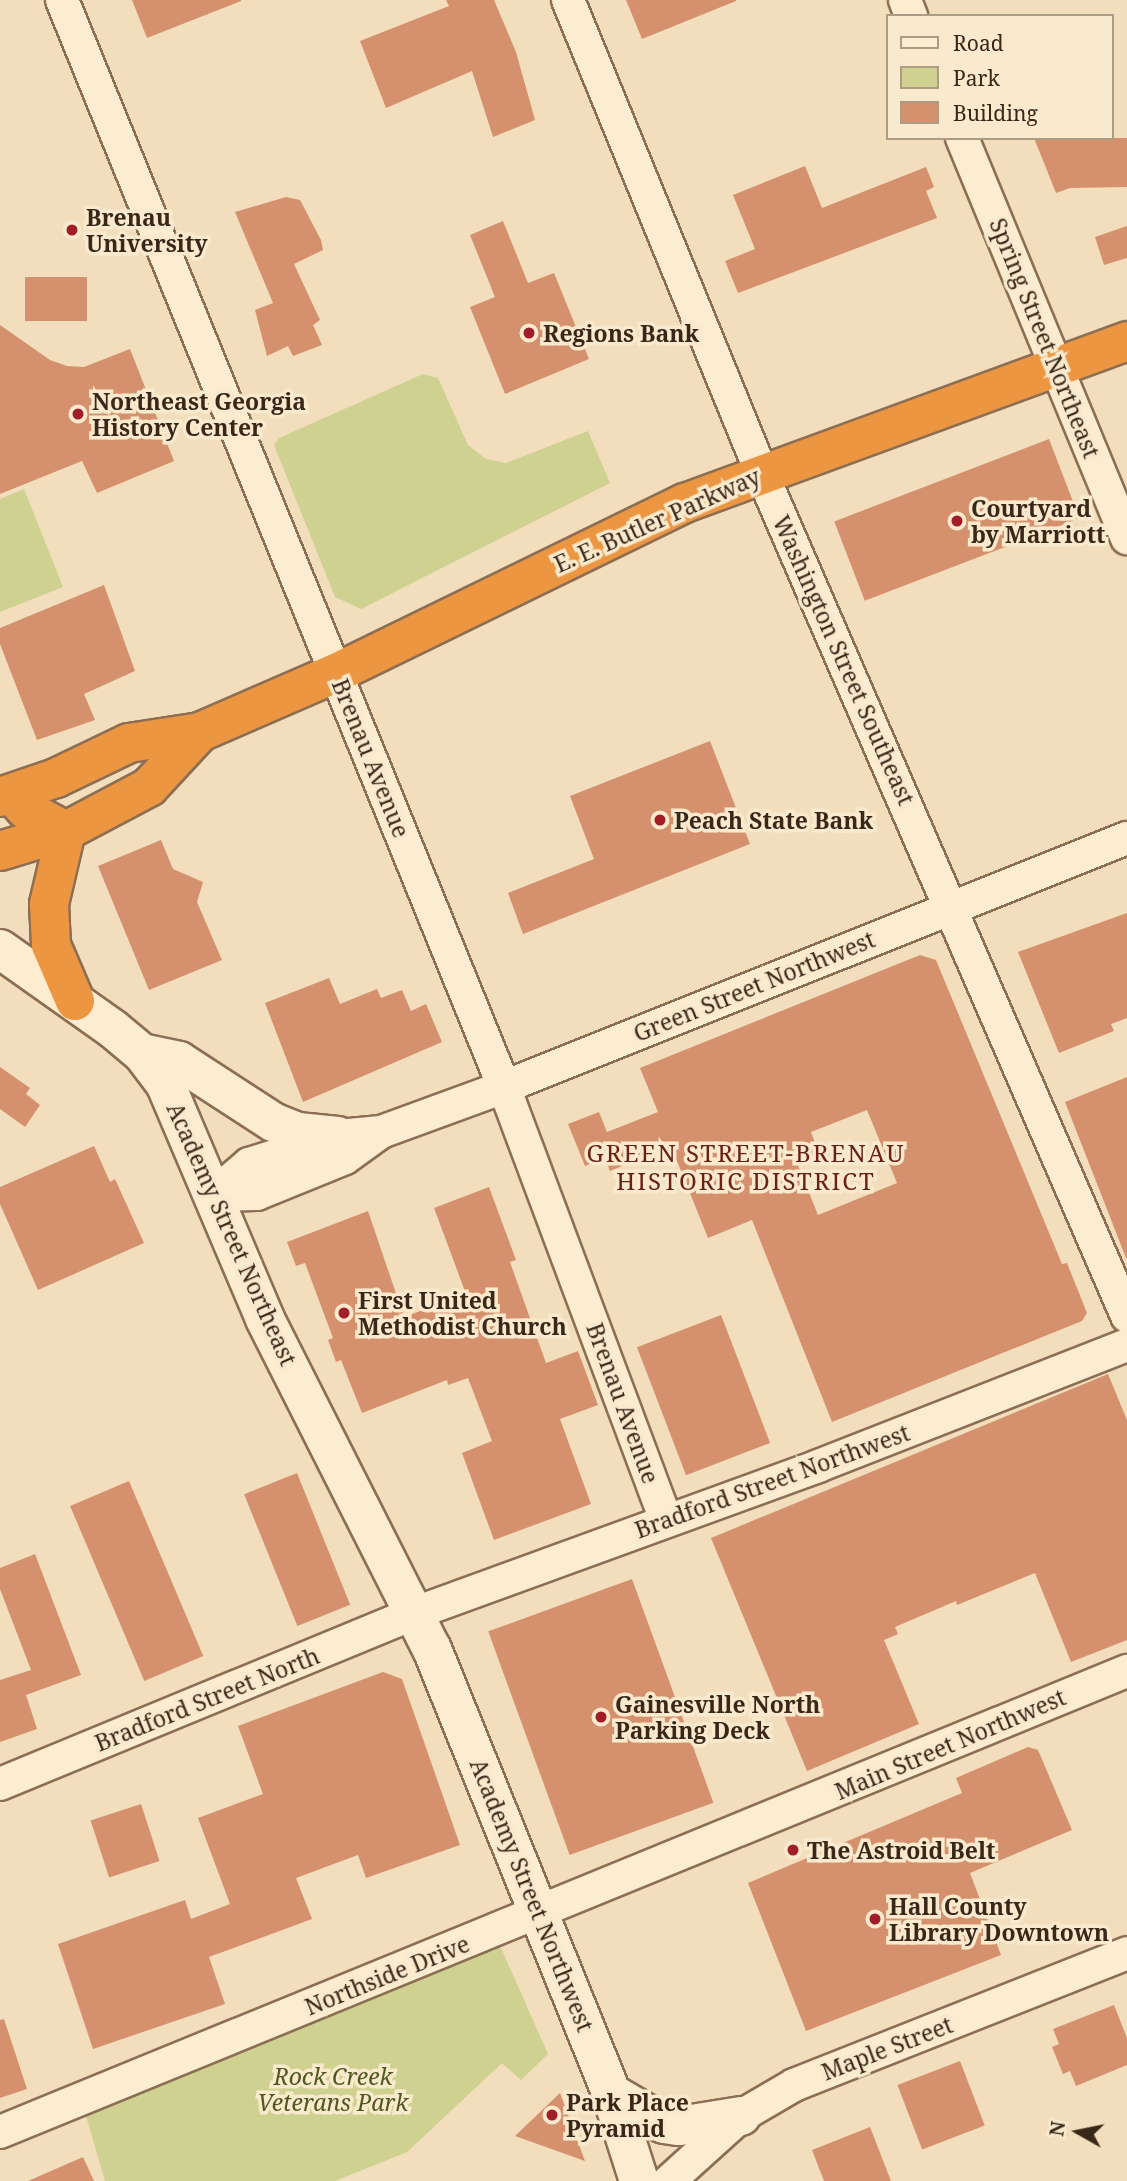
<!DOCTYPE html>
<html>
<head>
<meta charset="utf-8">
<style>
	body { margin:0 }
	#map { position:relative; width:1127px; height:2181px; overflow:hidden; background:#f2debc; font-family:"Noto Serif",serif }
	div>[style] { position:absolute }
	.green>* { inset:0; background:#ced18f }
	.building>* { inset:0; background:#d5916e; transform-origin:0 0 }
	.roads { filter:drop-shadow(2px 0 #8c6e54) drop-shadow(-2px 0 #8c6e54) drop-shadow(0 2px #8c6e54) drop-shadow(0 -2px #8c6e54) }
	.street>* { height:32px; margin:-16px; padding:0 16px; transform-origin:16px; border-radius:16px; background:#fcecd0 }
	.secondary>* { height:38px; margin:-19px; padding:0 19px; transform-origin:19px; border-radius:19px; background:#fcecd0 }
	.highway>* { height:38px; margin:-19px; padding:0 19px; transform-origin:19px; border-radius:19px; background:#ec9642 }
	.dots>* { width:19px; height:19px; translate:-50% -50%; box-sizing:border-box; border:4px solid #f9e9cd; border-radius:50% }
	span { translate:-50% -50%; white-space:nowrap; text-align:center; line-height:1.15; -webkit-text-stroke:7px #f9e9cd; paint-order:stroke }
	.poi-label { font-size:23px; color:#39271a; font-weight:700 }
	.left { translate:0 -50%; text-align:left }
	.street-label { font-size:23px; color:#39271a }
	.park-label { font-size:23px; color:#4e581f; font-style:italic }
	.neighbourhood-label { font-size:24px; color:#6b2115; letter-spacing:2px }
	.legend { position:absolute; left:886px; top:14px; width:228px; height:126px; box-sizing:border-box; background:#f9e9cd; border:2px solid #ac9b85; margin:0; padding:9px 12px; list-style:none; font-size:21px; color:#39271a }
	.legend li { display:flex; align-items:center; gap:14px; height:35px }
	.legend b { width:35px; border:2px solid #ac9b85 }
	.north { position:absolute; left:1043px; top:2097px; width:70px; height:70px; -webkit-text-stroke:5px #f9e9cd; paint-order:stroke; rotate:279deg; font-size:19px; font-weight:700; line-height:28px; text-align:center; color:#39271a }
	.north::after { content:''; display:block; margin:auto; width:24px; height:32px; background:#39271a; clip-path:polygon(50% 0,100% 100%,50% 72%,0 100%) }
</style>
</head>
<body>
<div id="map">
	<div class="green">
		<i style="clip-path:polygon(423px 374px,438px 378px,468px 445px,486px 459px,506px 463px,588px 431px,610px 483px,361px 609px,335px 597px,274px 445px,279px 438px)"></i>
		<i style="clip-path:polygon(24px 489px,63px 587px,0 612px,0 499px)"></i>
		<i style="clip-path:polygon(494px 1932px,548px 2054px,521px 2080px,502px 2063px,407px 2152px,335px 2181px,105px 2181px,81px 2099px)"></i>
	</div>
	<div class="building">
		<i style="clip-path:polygon(132px 0,241px 0,241px 1px,147px 38px)"></i>
		<i style="clip-path:polygon(446px 0,494px 0,516px 52px,535px 120px,493px 137px,472px 71px,386px 108px,360px 41px,449px 6px)"></i>
		<i style="clip-path:polygon(626px 0,736px 0,736px 1px,642px 39px)"></i>
		<i style="clip-path:polygon(1034px 138px,1127px 138px,1127px 187px,1070px 188px,1056px 193px)"></i>
		<i style="clip-path:polygon(805px 166px,822px 208px,926px 167px,934px 187px,926px 191px,937px 218px,738px 293px,725px 261px,755px 249px,733px 195px)"></i>
		<i style="clip-path:polygon(286px 197px,300px 200px,321px 240px,323px 250px,294px 264px,320px 320px,313px 325px,322px 345px,293px 356px,288px 346px,267px 356px,255px 310px,273px 303px,235px 212px)"></i>
		<i style="clip-path:polygon(503px 221px,528px 283px,554px 273px,589px 359px,505px 394px,470px 307px,495px 297px,470px 235px)"></i>
		<i style="clip-path:polygon(1127px 226px,1127px 258px,1104px 265px,1095px 237px)"></i>
		<i style="left:25px;top:277px;width:62px;height:44px"></i>
		<i style="clip-path:polygon(0 325px,50px 360px,67px 366px,84px 367px,130px 349px,174px 461px,97px 493px,82px 461px,0 494px)"></i>
		<i style="left:1049px;top:439px;width:85px;height:230px;rotate:69deg"></i>
		<i style="clip-path:polygon(104px 585px,135px 671px,84px 694px,95px 720px,37px 740px,0 644px,0 628px)"></i>
		<i style="clip-path:polygon(710px 741px,750px 844px,523px 934px,508px 893px,594px 859px,570px 796px)"></i>
		<i style="clip-path:polygon(161px 840px,173px 869px,203px 882px,197px 902px,222px 960px,149px 990px,98px 866px)"></i>
		<i style="clip-path:polygon(1127px 913px,1127px 1018px,1111px 1024px,1114px 1031px,1059px 1053px,1018px 952px)"></i>
		<i style="clip-path:polygon(evenodd,920px 955px,936px 960px,1062px 1264px,1067px 1263px,1087px 1313px,1082px 1321px,832px 1422px,752px 1220px,708px 1238px,671px 1146px,610px 1171px,605px 1158px,585px 1166px,568px 1124px,599px 1112px,607px 1132px,658px 1112px,640px 1068px,920px 955px,867px 1110px,897px 1183px,818px 1215px,797px 1163px,819px 1154px,811px 1132px,867px 1110px)"></i>
		<i style="clip-path:polygon(329px 978px,340px 1004px,377px 989px,381px 998px,402px 990px,411px 1011px,426px 1004px,442px 1042px,303px 1102px,265px 1003px)"></i>
		<i style="clip-path:polygon(0 1067px,30px 1088px,26px 1094px,40px 1105px,25px 1127px,0 1109px)"></i>
		<i style="clip-path:polygon(1127px 1077px,1127px 1258px,1126px 1258px,1065px 1102px)"></i>
		<i style="clip-path:polygon(94px 1146px,110px 1182px,115px 1179px,144px 1243px,38px 1290px,0 1204px,0 1187px)"></i>
		<i style="clip-path:polygon(489px 1187px,516px 1260px,510px 1262px,546px 1363px,578px 1351px,598px 1405px,560px 1419px,591px 1504px,494px 1540px,462px 1453px,492px 1441px,468px 1378px,448px 1385px,447px 1380px,362px 1413px,341px 1360px,336px 1362px,328px 1340px,333px 1338px,305px 1263px,296px 1266px,287px 1242px,368px 1211px,404px 1317px,466px 1294px,434px 1208px)"></i>
		<i style="left:721px;top:1315px;width:137px;height:90px;rotate:69deg"></i>
		<i style="clip-path:polygon(1108px 1374px,1127px 1420px,1127px 1640px,1071px 1662px,1035px 1573px,957px 1605px,956px 1601px,895px 1627px,898px 1634px,884px 1640px,919px 1724px,807px 1771px,711px 1538px)"></i>
		<i style="left:297px;top:1473px;width:142px;height:57px;rotate:68deg"></i>
		<i style="left:129px;top:1481px;width:190px;height:64px;rotate:67deg"></i>
		<i style="clip-path:polygon(35px 1554px,81px 1675px,26px 1695px,37px 1729px,0 1742px,0 1680px,31px 1670px,0 1589px,0 1568px)"></i>
		<i style="left:632px;top:1579px;width:238px;height:153px;rotate:70deg"></i>
		<i style="clip-path:polygon(383px 1672px,402px 1679px,460px 1845px,366px 1878px,358px 1855px,296px 1878px,312px 1919px,209px 1957px,225px 2004px,93px 2049px,58px 1944px,185px 1900px,191px 1919px,230px 1904px,198px 1818px,263px 1794px,238px 1726px)"></i>
		<i style="clip-path:polygon(1028px 1747px,1038px 1750px,1072px 1830px,970px 1873px,1001px 1955px,806px 2031px,748px 1883px,962px 1793px,956px 1778px)"></i>
		<i style="left:141px;top:1804px;width:60px;height:53px;rotate:72deg"></i>
		<i style="clip-path:polygon(1114px 2005px,1127px 2038px,1127px 2065px,1076px 2086px,1070px 2071px,1063px 2074px,1052px 2047px,1059px 2044px,1053px 2029px)"></i>
		<i style="clip-path:polygon(4px 2019px,27px 2089px,0 2098px,0 2020px)"></i>
		<i style="left:960px;top:2061px;width:69px;height:67px;rotate:69deg"></i>
		<i style="clip-path:polygon(560px 2093px,585px 2161px,515px 2136px)"></i>
		<i style="clip-path:polygon(870px 2127px,891px 2181px,824px 2181px,812px 2150px)"></i>
		<i style="clip-path:polygon(83px 2157px,94px 2181px,28px 2181px)"></i>
	</div>
	<div class="roads">
		<div class="street">
			<i style="left:62px;top:0;width:1173px;rotate:67.87deg"></i>
			<i style="left:504px;top:1087px;width:463px;rotate:69.5deg"></i>
			<i style="left:568px;top:0;width:512px;rotate:67.74deg"></i>
			<i style="left:762px;top:474px;width:918px;rotate:66.56deg"></i>
			<i style="left:905px;top:0;width:17px;rotate:69deg"></i>
			<i style="left:962px;top:138px;width:433px;rotate:67.6deg"></i>
			<i style="left:213px;top:1195px;width:48px;rotate:-40.7deg"></i>
			<i style="left:249px;top:1164px;width:93px;rotate:-17.5deg"></i>
			<i style="left:338px;top:1136px;width:43px;rotate:-5.3deg"></i>
			<i style="left:381px;top:1132px;width:131px;rotate:-20.1deg"></i>
			<i style="left:504px;top:1087px;width:671px;rotate:-21.79deg"></i>
			<i style="left:213px;top:1195px;width:44px;rotate:-1.3deg"></i>
			<i style="left:257px;top:1194px;width:95px;rotate:-22.2deg"></i>
			<i style="left:345px;top:1158px;width:44px;rotate:-35.8deg"></i>
			<i style="left:0;top:1784px;width:449px;rotate:-22.4deg"></i>
			<i style="left:415px;top:1613px;width:429px;rotate:-20deg"></i>
			<i style="left:818px;top:1466px;width:332px;rotate:-21.4deg"></i>
			<i style="left:0;top:2132px;width:1218px;rotate:-22.25deg"></i>
			<i style="left:669px;top:2181px;width:97px;rotate:-42.1deg"></i>
			<i style="left:741px;top:2116px;width:61px;rotate:-30.3deg"></i>
			<i style="left:794px;top:2085px;width:358px;rotate:-21.6deg"></i>
		</div>
		<div class="secondary">
			<i style="left:0;top:949px;width:138px;rotate:35.3deg"></i>
			<i style="left:113px;top:1029px;width:38px;rotate:40deg"></i>
			<i style="left:142px;top:1053px;width:38px;rotate:53deg"></i>
			<i style="left:165px;top:1083px;width:256px;rotate:67deg"></i>
			<i style="left:265px;top:1319px;width:370px;rotate:63.2deg"></i>
			<i style="left:432px;top:1649px;width:479px;rotate:68deg"></i>
			<i style="left:611px;top:2093px;width:92px;rotate:72.3deg"></i>
			<i style="left:142px;top:1053px;width:38px;rotate:12deg"></i>
			<i style="left:179px;top:1061px;width:112px;rotate:33deg"></i>
			<i style="left:273px;top:1122px;width:27px;rotate:22deg"></i>
			<i style="left:298px;top:1132px;width:40px;rotate:5.7deg"></i>
			<i style="left:611px;top:2093px;width:61px;rotate:30.3deg"></i>
			<i style="left:664px;top:2124px;width:15px;rotate:8deg"></i>
			<i style="left:679px;top:2126px;width:63px;rotate:-9.2deg"></i>
		</div>
		<div class="highway">
			<i style="left:12px;top:794px;width:20px;rotate:49deg"></i>
			<i style="left:25px;top:809px;width:47px;rotate:28.2deg"></i>
			<i style="left:66px;top:831px;width:75px;rotate:103.1deg"></i>
			<i style="left:49px;top:904px;width:41px;rotate:87.2deg"></i>
			<i style="left:51px;top:945px;width:61px;rotate:66.8deg"></i>
			<i style="left:0;top:797px;width:59px;rotate:-18.7deg"></i>
			<i style="left:56px;top:778px;width:81px;rotate:-25.6deg"></i>
			<i style="left:129px;top:743px;width:72px;rotate:-8.8deg"></i>
			<i style="left:200px;top:732px;width:148px;rotate:-23.5deg"></i>
			<i style="left:336px;top:673px;width:388px;rotate:-26deg"></i>
			<i style="left:685px;top:503px;width:471px;rotate:-20.1deg"></i>
			<i style="left:0;top:851px;width:69px;rotate:-16.9deg"></i>
			<i style="left:66px;top:831px;width:94px;rotate:-27.9deg"></i>
			<i style="left:149px;top:787px;width:75px;rotate:-47.2deg"></i>
		</div>
	</div>
	<div class="dots">
		<i style="left:72px;top:230px;background:#a11d28"></i>
		<i style="left:529px;top:333px;background:#a11d28"></i>
		<i style="left:78px;top:414px;background:#a11d28"></i>
		<i style="left:957px;top:521px;background:#a11d28"></i>
		<i style="left:660px;top:820px;background:#a11d28"></i>
		<i style="left:344px;top:1313px;background:#a11d28"></i>
		<i style="left:601px;top:1717px;background:#a11d28"></i>
		<i style="left:793px;top:1850px;background:#a11d28"></i>
		<i style="left:875px;top:1919px;background:#a11d28"></i>
		<i style="left:552px;top:2115px;background:#a11d28"></i>
	</div>
	<div class="poi-label">
		<span class="left" style="left:86px;top:230px">Brenau<br>University</span>
		<span class="left" style="left:543px;top:333px">Regions Bank</span>
		<span class="left" style="left:92px;top:414px">Northeast Georgia<br>History Center</span>
		<span class="left" style="left:971px;top:521px">Courtyard<br>by Marriott</span>
		<span class="left" style="left:674px;top:820px">Peach State Bank</span>
		<span class="left" style="left:358px;top:1313px">First United<br>Methodist Church</span>
		<span class="left" style="left:615px;top:1717px">Gainesville North<br>Parking Deck</span>
		<span class="left" style="left:807px;top:1850px">The Astroid Belt</span>
		<span class="left" style="left:889px;top:1919px">Hall County<br>Library Downtown</span>
		<span class="left" style="left:566px;top:2115px">Park Place<br>Pyramid</span>
	</div>
	<div class="street-label">
		<span style="left:1045px;top:338px;rotate:68deg">Spring Street Northeast</span>
		<span style="left:657px;top:520px;rotate:-24deg">E. E. Butler Parkway</span>
		<span style="left:844px;top:660px;rotate:66deg">Washington Street Southeast</span>
		<span style="left:371px;top:758px;rotate:68deg">Brenau Avenue</span>
		<span style="left:754px;top:986px;rotate:-22deg">Green Street Northwest</span>
		<span style="left:232px;top:1234px;rotate:66deg">Academy Street Northeast</span>
		<span style="left:623px;top:1403px;rotate:70deg">Brenau Avenue</span>
		<span style="left:772px;top:1481px;rotate:-20deg">Bradford Street Northwest</span>
		<span style="left:207px;top:1699px;rotate:-22deg">Bradford Street North</span>
		<span style="left:950px;top:1744px;rotate:-23deg">Main Street Northwest</span>
		<span style="left:532px;top:1895px;rotate:68deg">Academy Street Northwest</span>
		<span style="left:387px;top:1975px;rotate:-22deg">Northside Drive</span>
		<span style="left:887px;top:2048px;rotate:-21deg">Maple Street</span>
	</div>
	<div class="park-label">
		<span style="left:333px;top:2089px">Rock Creek<br>Veterans Park</span>
	</div>
	<div class="neighbourhood-label">
		<span style="left:746px;top:1167px">GREEN STREET-BRENAU<br>HISTORIC DISTRICT</span>
	</div>
	<ul class="legend">
	<li><b style="height:9px;background:#fcecd0"></b>Road</li>
	<li><b style="height:19px;background:#ced18f"></b>Park</li>
	<li><b style="height:19px;background:#d5916e"></b>Building</li>
	</ul>
	<div class="north">N</div>
</div>
</body>
</html>
